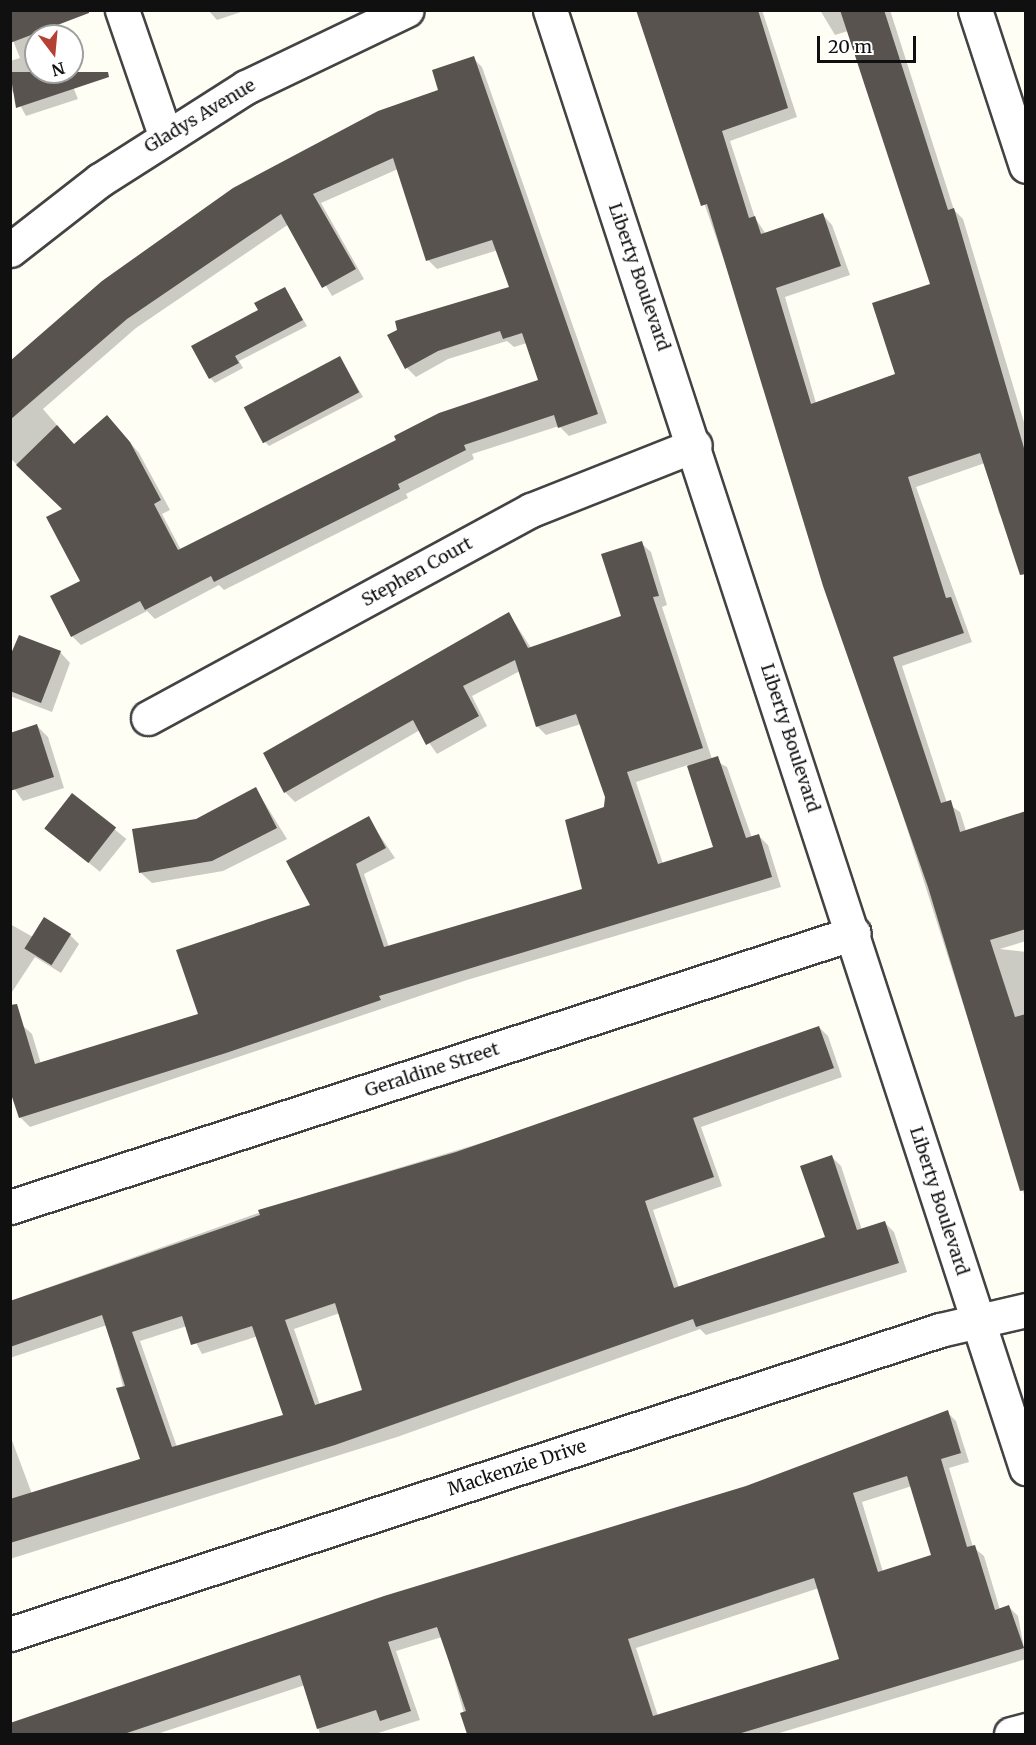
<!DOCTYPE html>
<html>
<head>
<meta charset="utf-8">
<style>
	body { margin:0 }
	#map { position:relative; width:1036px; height:1745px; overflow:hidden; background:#fefef5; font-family:Merriweather,serif }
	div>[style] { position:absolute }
	.shadow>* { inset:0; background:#0003; transform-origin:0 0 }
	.building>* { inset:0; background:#58534e; transform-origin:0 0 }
	.roads { filter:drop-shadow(2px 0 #434343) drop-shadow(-2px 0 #434343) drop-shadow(0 2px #434343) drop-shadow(0 -2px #434343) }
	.street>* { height:33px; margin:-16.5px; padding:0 16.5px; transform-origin:16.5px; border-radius:16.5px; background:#fff }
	span { translate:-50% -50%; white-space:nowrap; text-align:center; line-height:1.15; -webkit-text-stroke:6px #fff; paint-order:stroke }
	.street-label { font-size:18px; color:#101010 }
	.frame { position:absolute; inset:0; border:12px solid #101010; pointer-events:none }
	.north { position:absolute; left:24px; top:24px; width:60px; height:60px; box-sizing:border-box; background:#fff; border:2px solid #9f9f9f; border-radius:50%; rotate:164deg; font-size:16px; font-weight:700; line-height:24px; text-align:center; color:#101010 }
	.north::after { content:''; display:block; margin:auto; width:21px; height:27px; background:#b54134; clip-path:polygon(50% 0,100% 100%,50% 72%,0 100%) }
	.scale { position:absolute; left:817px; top:36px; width:99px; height:27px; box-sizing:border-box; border:3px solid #101010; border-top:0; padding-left:8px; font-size:18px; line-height:21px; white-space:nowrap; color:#101010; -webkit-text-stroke:4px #fff; paint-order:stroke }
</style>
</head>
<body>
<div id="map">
	<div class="shadow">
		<i style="clip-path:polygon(208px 10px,247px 10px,217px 20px)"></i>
		<i style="clip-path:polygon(637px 10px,762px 10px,797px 117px,730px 141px,755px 218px,766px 234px,823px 215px,832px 225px,850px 275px,785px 297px,816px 403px,897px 375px,932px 285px,848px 31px,835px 35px,820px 10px,890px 10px,954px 210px,963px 219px,1026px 429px,1026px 563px,999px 513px,985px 463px,916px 487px,972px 642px,902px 666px,947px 803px,960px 812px,966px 831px,1026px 817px,1026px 941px,1000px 949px,1026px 952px,1026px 1201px,741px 309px)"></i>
		<i style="clip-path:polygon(44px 15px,53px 36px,36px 36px,36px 72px,67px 72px,78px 99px,26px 116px,10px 87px,10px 61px,20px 58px,10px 33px)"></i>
		<i style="clip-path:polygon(evenodd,473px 58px,482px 67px,607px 423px,569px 436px,559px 426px,472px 454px,474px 459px,406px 494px,408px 498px,224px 590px,219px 585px,155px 619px,147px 611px,81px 645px,72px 636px,82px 582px,64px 510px,10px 458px,10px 367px,440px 91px,473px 58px,398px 169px,428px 260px,437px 269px,498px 250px,511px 288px,407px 368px,416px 377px,448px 359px,507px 341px,514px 347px,527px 343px,540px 381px,181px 550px,162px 514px,170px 510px,139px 453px,116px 426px,74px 445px,43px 409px,136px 328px,289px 224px,332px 296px,364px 279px,321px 203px,398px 169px)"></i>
		<i style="clip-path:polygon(285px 289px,307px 326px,239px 361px,243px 368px,215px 383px,210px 378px,260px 311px)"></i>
		<i style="clip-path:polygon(340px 358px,363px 397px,269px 446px,264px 441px)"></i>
		<i style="clip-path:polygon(evenodd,641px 543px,651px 552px,667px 605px,662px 607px,712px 759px,727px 767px,752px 838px,759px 836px,768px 845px,781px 887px,467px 980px,30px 1127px,20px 1117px,22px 1025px,32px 1034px,41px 1064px,200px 1015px,312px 906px,368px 818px,395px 858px,364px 874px,389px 947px,583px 890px,606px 797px,581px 724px,546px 735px,537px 726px,520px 671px,472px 696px,487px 726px,437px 754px,420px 730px,295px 802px,285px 792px,509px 614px,531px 648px,623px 617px,641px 543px,688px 765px,715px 848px,663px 864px,636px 782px,688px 765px)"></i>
		<i style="clip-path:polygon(60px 652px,70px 663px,52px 712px,10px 696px,10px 660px)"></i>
		<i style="clip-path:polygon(37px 726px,48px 737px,64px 788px,23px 801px,10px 783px)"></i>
		<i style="clip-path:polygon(256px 789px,287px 839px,223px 871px,152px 883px,141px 873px,196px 820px)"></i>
		<i style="left:72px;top:795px;width:70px;height:42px;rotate:39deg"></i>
		<i style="clip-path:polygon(10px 924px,33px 937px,70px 935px,79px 944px,61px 973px,35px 957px,10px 995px)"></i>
		<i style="clip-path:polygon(evenodd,819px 1027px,828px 1036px,842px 1077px,701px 1127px,722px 1186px,653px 1210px,679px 1288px,827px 1238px,831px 1156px,841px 1166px,862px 1230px,885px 1223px,894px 1232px,907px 1272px,706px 1335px,700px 1329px,397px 1437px,10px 1559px,10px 1435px,32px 1494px,142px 1460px,107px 1325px,10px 1358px,10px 1301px,312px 1194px,547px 1123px,819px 1027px,340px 1313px,364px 1390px,320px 1405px,294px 1329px,340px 1313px,819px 1027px,187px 1326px,202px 1354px,258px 1336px,285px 1416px,177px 1447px,140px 1341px,187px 1326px)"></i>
		<i style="clip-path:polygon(evenodd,947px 1412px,956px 1421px,969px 1462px,949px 1468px,973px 1547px,984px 1556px,1000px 1610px,1009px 1607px,1018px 1616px,1026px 1659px,776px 1734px,470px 1734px,442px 1637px,396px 1651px,420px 1720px,375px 1734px,320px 1734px,305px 1685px,157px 1734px,10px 1734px,10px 1724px,746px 1487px,947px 1412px,912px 1486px,933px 1556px,883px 1572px,862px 1502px,912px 1486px,947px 1412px,819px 1588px,841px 1660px,658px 1716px,636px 1648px,819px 1588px)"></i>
	</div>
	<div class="building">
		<i style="clip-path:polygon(10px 10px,89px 10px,89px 13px,10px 43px)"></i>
		<i style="clip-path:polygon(636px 10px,758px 10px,788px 108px,722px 131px,749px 218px,755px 216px,761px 234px,823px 213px,841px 266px,776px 288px,811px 404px,895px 374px,872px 303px,930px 284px,840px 10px,884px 10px,948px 210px,954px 208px,1026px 455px,1026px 574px,1020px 575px,980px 453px,908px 477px,946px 598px,951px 597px,964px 633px,893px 657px,941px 803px,951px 800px,960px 832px,1026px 811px,1026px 929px,990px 940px,1015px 1017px,1026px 1014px,1026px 1190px,1020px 1191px,928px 887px,823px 586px,707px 204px,701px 206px)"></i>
		<i style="clip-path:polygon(474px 56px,598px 414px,558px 428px,554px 415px,464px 445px,466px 450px,398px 484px,400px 489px,214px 582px,211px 576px,145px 610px,140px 601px,71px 637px,50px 596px,80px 581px,46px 517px,62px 509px,16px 465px,57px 425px,74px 444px,107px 415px,130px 442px,161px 500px,154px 504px,178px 550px,396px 440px,394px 436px,439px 413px,538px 380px,522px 333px,503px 339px,500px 331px,438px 351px,405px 369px,387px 335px,397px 330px,395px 321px,509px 287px,492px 240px,426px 261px,393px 158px,313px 194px,356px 269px,322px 288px,281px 214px,127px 319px,10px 420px,10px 361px,102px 281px,233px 188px,378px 111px,438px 90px,432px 70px)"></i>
		<i style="clip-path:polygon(10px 72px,108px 72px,109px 77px,16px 108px)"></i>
		<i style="clip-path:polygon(285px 287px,303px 320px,235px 356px,239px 363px,209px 379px,191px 346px,258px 310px,254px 303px)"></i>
		<i style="left:340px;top:356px;width:41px;height:109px;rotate:62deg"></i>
		<i style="clip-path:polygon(642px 541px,659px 596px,653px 597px,703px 748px,627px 772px,658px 864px,713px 847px,687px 766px,718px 756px,746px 838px,759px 834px,772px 877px,379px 996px,381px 1000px,226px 1053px,19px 1118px,10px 1091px,10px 1005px,17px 1004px,35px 1064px,198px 1014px,176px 950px,310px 905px,286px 861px,369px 816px,386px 848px,356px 864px,384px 947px,582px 889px,565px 820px,604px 807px,605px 797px,576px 714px,536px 727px,515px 660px,463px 686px,479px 716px,426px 745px,413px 720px,284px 793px,263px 753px,509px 612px,528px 648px,621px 616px,601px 554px)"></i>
		<i style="clip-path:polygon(19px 635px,61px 651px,41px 703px,10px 691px,10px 656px)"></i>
		<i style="clip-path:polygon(37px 724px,54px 777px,10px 791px,10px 733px)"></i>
		<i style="clip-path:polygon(256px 787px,277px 828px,212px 861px,139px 873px,132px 829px,196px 819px)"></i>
		<i style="left:72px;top:793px;width:56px;height:45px;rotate:38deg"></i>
		<i style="left:44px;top:917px;width:32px;height:37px;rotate:32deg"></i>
		<i style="clip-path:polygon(evenodd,819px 1026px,834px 1068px,693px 1118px,714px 1177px,645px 1201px,674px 1288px,825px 1237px,800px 1166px,832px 1155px,857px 1230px,885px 1221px,899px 1263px,696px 1327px,693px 1319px,335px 1445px,10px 1543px,10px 1499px,140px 1459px,116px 1388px,125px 1386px,102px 1315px,10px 1347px,10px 1301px,260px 1215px,258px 1210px,456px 1152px,819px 1026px,335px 1303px,362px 1390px,315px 1405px,285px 1320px,335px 1303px,819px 1026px,182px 1316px,191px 1345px,252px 1326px,283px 1415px,172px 1447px,132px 1332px,182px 1316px)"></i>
		<i style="clip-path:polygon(evenodd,948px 1410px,961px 1453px,941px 1459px,967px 1547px,975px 1545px,995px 1610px,1009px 1605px,1024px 1648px,738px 1734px,467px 1734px,460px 1713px,466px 1711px,437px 1627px,388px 1642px,411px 1711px,380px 1721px,376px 1710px,317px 1729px,300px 1675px,124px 1734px,10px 1734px,10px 1723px,384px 1596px,746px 1486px,948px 1410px,907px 1476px,931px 1555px,878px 1572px,853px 1493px,907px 1476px,948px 1410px,814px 1578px,839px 1659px,653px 1716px,628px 1639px,814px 1578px)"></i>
	</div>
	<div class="roads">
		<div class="street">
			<i style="left:122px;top:10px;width:132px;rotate:71deg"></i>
			<i style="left:550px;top:10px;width:1534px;rotate:71.92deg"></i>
			<i style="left:975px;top:10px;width:164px;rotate:71.9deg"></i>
			<i style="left:10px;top:250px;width:114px;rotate:-37.9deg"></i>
			<i style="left:100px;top:180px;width:173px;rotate:-32.5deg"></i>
			<i style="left:246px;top:87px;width:178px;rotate:-25.6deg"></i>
			<i style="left:148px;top:718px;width:436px;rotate:-28.5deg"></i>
			<i style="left:531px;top:510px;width:176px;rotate:-21.6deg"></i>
			<i style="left:10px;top:1207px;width:887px;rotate:-17.99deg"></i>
			<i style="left:10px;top:1634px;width:978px;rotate:-18.1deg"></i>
			<i style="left:940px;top:1330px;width:88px;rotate:-13.1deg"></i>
			<i style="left:1011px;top:1734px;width:16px;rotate:-15deg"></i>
		</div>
	</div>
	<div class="street-label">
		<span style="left:200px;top:116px;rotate:-31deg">Gladys Avenue</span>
		<span style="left:639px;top:277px;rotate:71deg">Liberty Boulevard</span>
		<span style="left:417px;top:572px;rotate:-29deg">Stephen Court</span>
		<span style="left:790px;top:738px;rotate:72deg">Liberty Boulevard</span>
		<span style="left:432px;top:1070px;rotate:-18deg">Geraldine Street</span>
		<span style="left:939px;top:1201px;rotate:72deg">Liberty Boulevard</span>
		<span style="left:517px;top:1468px;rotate:-18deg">Mackenzie Drive</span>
	</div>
	<div class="frame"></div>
	<div class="north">N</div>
	<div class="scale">20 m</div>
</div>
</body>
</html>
